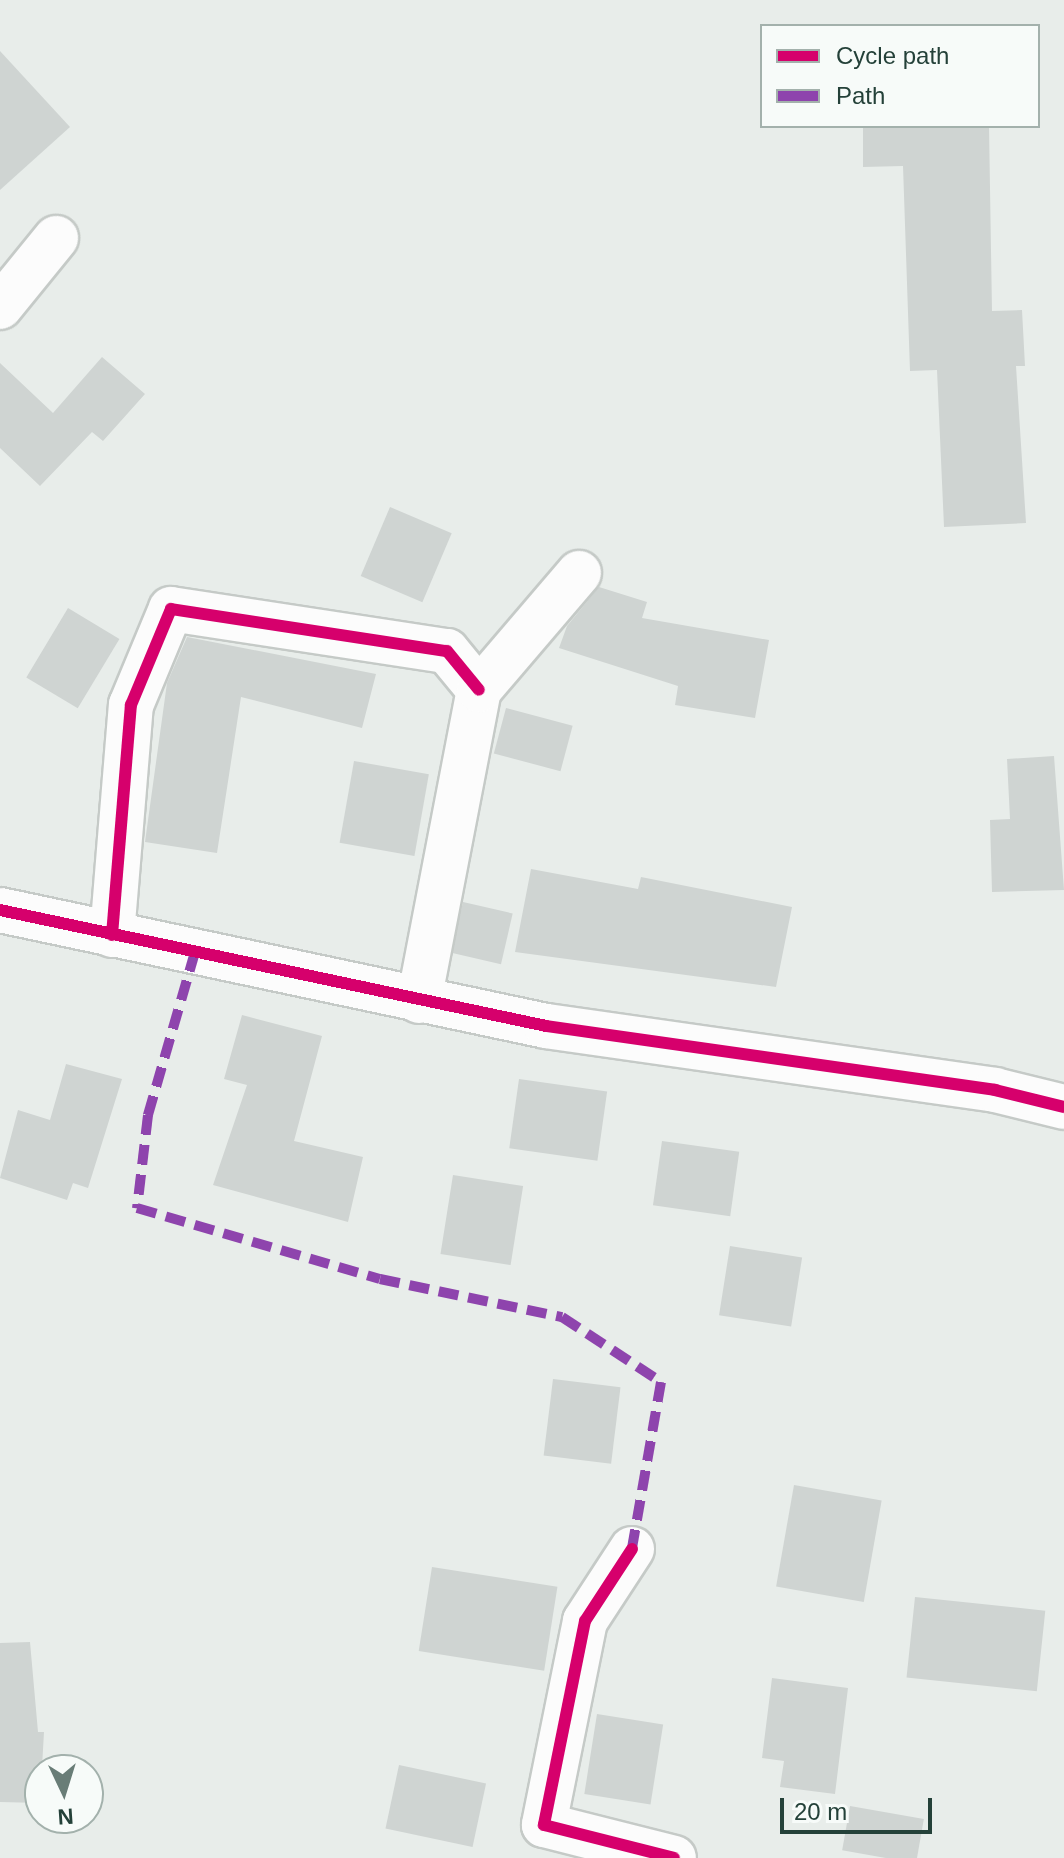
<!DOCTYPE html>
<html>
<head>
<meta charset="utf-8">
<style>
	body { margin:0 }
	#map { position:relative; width:1064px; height:1858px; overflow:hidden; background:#e8edea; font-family:Arial,sans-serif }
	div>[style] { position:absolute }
	.building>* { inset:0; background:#cfd4d2; transform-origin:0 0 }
	.roads { filter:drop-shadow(2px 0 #c5cac7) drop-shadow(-2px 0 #c5cac7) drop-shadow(0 2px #c5cac7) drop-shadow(0 -2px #c5cac7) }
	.street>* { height:44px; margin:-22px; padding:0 22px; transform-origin:22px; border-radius:22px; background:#fcfcfc }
	.quiet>* { height:10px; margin-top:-5px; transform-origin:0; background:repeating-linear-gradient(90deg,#8e44ad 0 20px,transparent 0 30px) }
	.cycleway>* { height:12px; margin:-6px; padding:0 6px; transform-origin:6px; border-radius:6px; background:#d6006c }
	span { translate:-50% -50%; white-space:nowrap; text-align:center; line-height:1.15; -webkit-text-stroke:7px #f7fbf9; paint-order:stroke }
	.legend { position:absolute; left:760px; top:24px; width:280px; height:104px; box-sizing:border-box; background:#f7fbf9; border:2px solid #a3b1ac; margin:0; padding:10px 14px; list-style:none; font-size:24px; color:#244139 }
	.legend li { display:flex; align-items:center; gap:16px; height:40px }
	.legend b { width:40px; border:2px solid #a3b1ac }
	.north { position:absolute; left:24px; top:1754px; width:80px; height:80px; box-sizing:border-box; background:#f7fbf9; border:2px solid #a3b1ac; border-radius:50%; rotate:176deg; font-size:22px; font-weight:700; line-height:32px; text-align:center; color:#244139 }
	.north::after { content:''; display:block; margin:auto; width:28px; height:36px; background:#697d77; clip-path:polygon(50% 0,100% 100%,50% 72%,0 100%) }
	.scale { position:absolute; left:780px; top:1798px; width:152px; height:36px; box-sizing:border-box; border:4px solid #244139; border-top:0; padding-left:10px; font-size:24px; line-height:28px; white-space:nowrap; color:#244139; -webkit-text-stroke:6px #f7fbf9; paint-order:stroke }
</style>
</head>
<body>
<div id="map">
	<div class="building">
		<i style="clip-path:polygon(0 51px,70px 127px,0 190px)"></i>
		<i style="clip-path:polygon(863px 126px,989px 126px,992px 311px,1022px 310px,1025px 366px,1016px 366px,1026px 523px,944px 527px,937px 370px,910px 371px,903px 166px,863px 167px)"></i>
		<i style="clip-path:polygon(102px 357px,145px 394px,103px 441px,92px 432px,40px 486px,0 448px,0 363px,53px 413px)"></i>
		<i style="left:390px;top:507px;width:67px;height:75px;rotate:23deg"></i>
		<i style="clip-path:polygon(599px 587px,647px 602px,642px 618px,769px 640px,755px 718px,675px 705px,678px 686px,559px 648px,567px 626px)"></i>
		<i style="left:68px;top:608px;width:60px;height:81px;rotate:31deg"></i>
		<i style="clip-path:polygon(187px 637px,376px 674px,362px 728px,241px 697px,217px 853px,145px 842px,167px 683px)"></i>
		<i style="left:506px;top:708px;width:69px;height:47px;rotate:15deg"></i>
		<i style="clip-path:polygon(1054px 756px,1064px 890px,992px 892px,990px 820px,1010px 819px,1007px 759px)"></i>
		<i style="left:354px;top:761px;width:76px;height:83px;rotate:10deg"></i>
		<i style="clip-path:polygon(531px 869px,638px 889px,641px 877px,792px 907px,776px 987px,515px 952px)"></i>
		<i style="left:463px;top:902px;width:51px;height:52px;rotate:13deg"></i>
		<i style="clip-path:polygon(242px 1015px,322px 1036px,294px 1141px,363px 1157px,348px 1222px,213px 1185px,247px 1085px,224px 1079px)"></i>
		<i style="clip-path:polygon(66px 1064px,122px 1079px,88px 1188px,73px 1183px,67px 1200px,0 1178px,18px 1110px,50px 1120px)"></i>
		<i style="left:519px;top:1079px;width:89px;height:70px;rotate:8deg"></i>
		<i style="left:662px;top:1141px;width:78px;height:65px;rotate:8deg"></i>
		<i style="left:453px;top:1175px;width:71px;height:80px;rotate:9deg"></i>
		<i style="left:730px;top:1246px;width:73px;height:70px;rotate:9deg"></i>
		<i style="left:553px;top:1379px;width:68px;height:77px;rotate:7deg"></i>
		<i style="left:794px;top:1485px;width:89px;height:103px;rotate:10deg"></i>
		<i style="left:432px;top:1567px;width:127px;height:85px;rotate:9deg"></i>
		<i style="left:915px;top:1597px;width:131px;height:81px;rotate:6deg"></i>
		<i style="clip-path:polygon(30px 1642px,38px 1732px,44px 1732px,40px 1803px,0 1802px,0 1643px)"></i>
		<i style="clip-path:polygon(772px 1678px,848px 1688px,835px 1794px,780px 1787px,784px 1761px,762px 1758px)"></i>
		<i style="left:597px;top:1714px;width:67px;height:81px;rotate:9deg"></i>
		<i style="left:399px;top:1765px;width:89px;height:65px;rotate:12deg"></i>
		<i style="left:850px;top:1806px;width:75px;height:45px;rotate:10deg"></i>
	</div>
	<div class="roads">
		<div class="street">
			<i style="left:0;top:307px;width:89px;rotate:-50.9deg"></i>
			<i style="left:0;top:910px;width:558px;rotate:11.99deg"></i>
			<i style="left:546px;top:1026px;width:454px;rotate:8.1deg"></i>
			<i style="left:995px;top:1090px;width:71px;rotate:13.8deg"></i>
			<i style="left:112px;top:935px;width:231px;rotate:-85.3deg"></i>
			<i style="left:131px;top:705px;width:104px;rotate:-67.4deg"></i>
			<i style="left:171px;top:609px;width:279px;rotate:8.7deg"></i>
			<i style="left:447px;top:651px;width:50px;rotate:50.6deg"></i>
			<i style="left:419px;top:1001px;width:317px;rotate:-79.1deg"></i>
			<i style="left:479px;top:690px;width:154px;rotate:-49.5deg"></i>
			<i style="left:632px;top:1549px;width:86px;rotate:123.1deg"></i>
			<i style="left:585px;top:1621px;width:208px;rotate:101.4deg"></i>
			<i style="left:544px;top:1825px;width:134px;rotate:14.2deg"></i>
		</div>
	</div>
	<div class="quiet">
		<i style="left:195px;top:952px;width:170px;rotate:106.1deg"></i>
		<i style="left:148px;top:1115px;width:94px;rotate:96.7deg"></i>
		<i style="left:137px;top:1208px;width:253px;rotate:16.3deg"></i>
		<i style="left:380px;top:1279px;width:186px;rotate:11.8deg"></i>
		<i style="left:562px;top:1317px;width:118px;rotate:33.3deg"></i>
		<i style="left:661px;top:1382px;width:169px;rotate:99.9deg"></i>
	</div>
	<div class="cycleway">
		<i style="left:0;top:910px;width:558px;rotate:11.99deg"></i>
		<i style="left:546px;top:1026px;width:454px;rotate:8.1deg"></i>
		<i style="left:995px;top:1090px;width:71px;rotate:13.8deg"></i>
		<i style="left:112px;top:935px;width:231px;rotate:-85.3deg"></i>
		<i style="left:131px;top:705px;width:104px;rotate:-67.4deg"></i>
		<i style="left:171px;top:609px;width:279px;rotate:8.7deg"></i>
		<i style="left:447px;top:651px;width:50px;rotate:50.6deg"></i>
		<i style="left:632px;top:1549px;width:86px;rotate:123.1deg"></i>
		<i style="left:585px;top:1621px;width:208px;rotate:101.4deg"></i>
		<i style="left:544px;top:1825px;width:134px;rotate:14.2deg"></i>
	</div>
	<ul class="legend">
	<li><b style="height:10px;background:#d6006c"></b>Cycle path</li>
	<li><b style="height:10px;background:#8e44ad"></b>Path</li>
	</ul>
	<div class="north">N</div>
	<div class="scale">20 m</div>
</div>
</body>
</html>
